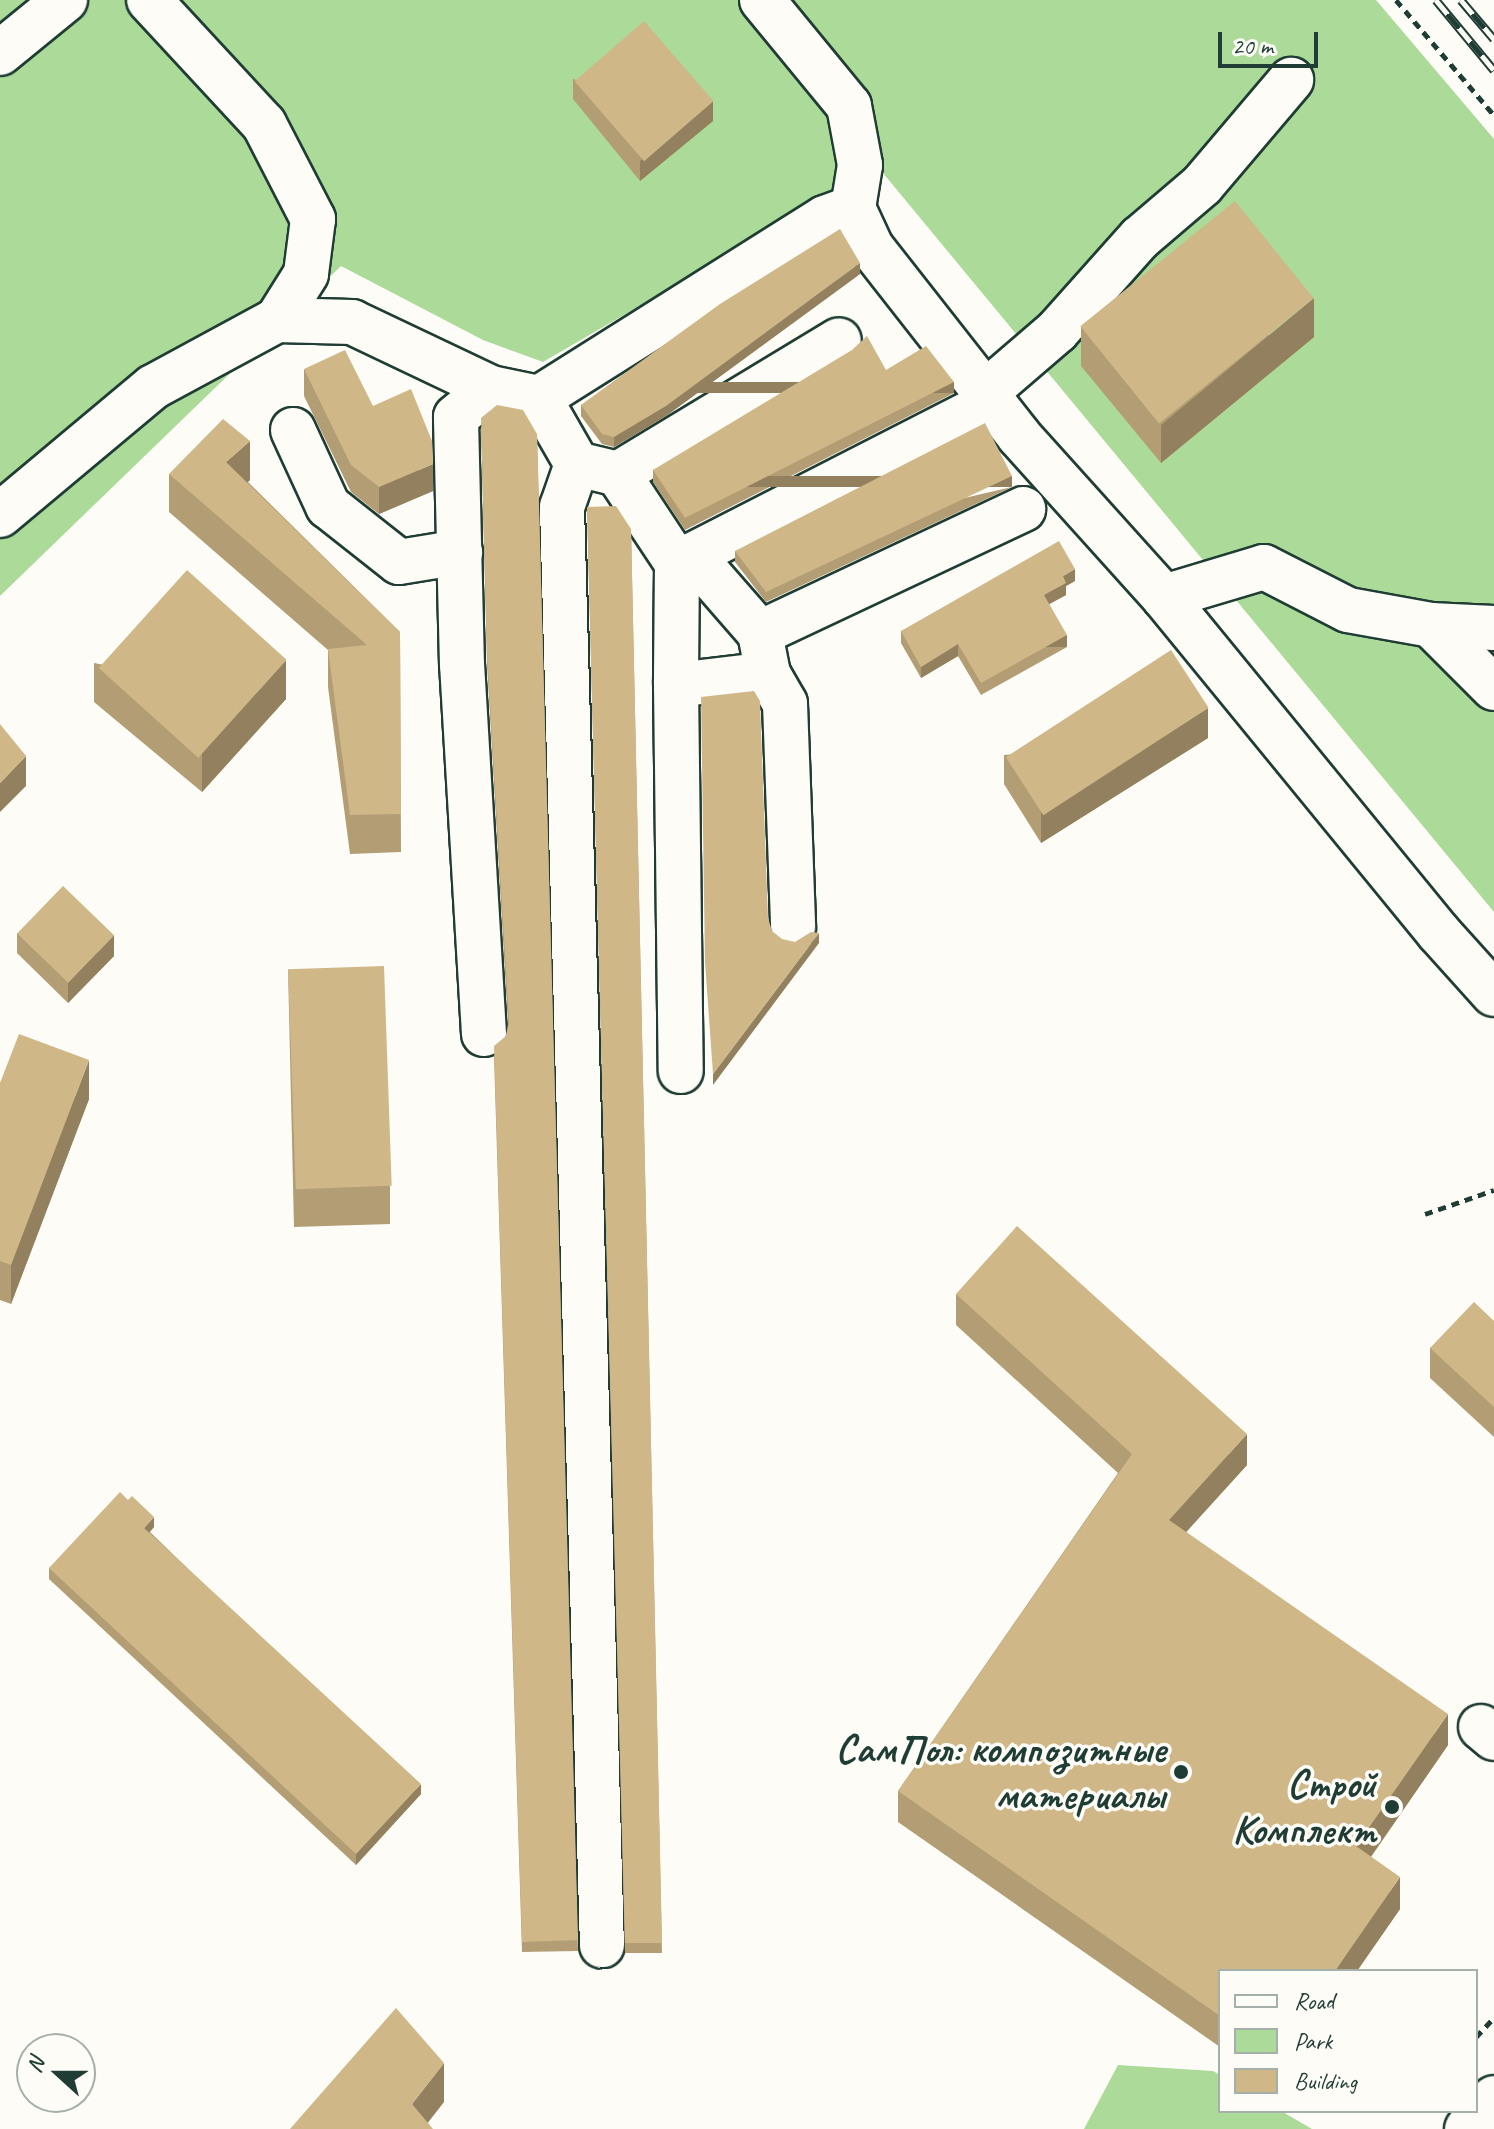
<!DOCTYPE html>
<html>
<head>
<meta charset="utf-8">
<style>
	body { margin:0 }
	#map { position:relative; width:1494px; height:2129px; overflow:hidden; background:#fdfcf7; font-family:Caveat,sans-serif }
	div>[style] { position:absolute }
	.green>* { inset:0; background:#acda99 }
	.path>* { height:5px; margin-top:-2.5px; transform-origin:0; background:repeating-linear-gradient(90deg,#1f3d34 0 8px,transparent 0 14px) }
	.roads { filter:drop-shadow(2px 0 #1f3d34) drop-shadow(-2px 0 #1f3d34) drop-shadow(0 2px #1f3d34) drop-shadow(0 -2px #1f3d34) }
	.minor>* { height:44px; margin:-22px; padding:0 22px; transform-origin:22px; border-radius:22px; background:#fdfcf7 }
	.major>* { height:44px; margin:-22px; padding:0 22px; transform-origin:22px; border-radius:22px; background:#fdfcf7 }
	.rail>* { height:9px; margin-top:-4.5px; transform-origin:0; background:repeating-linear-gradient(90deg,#fdfcf7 0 18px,#1f3d34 0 36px); box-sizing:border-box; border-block:2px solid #1f3d34 }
	.wall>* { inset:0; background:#b39d74 }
	.shaded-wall>* { inset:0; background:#92805e; transform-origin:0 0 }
	.building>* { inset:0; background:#d0b787; transform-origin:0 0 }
	.dots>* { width:22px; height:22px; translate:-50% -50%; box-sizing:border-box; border:4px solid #fdfcf7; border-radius:50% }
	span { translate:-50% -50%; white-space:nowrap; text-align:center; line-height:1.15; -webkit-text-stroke:7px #fdfcf7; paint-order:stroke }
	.poi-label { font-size:40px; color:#1f3d34; font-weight:700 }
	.right { translate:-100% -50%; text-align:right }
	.legend { position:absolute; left:1218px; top:1969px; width:260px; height:144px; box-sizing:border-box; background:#fdfcf7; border:2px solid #a4b0a9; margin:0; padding:10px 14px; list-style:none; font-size:24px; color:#1f3d34 }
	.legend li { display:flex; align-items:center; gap:16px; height:40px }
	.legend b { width:40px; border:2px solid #a4b0a9 }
	.north { position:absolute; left:16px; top:2033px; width:80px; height:80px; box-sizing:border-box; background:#fdfcf7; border:2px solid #a4b0a9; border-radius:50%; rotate:291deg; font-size:22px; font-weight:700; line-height:32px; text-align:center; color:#1f3d34 }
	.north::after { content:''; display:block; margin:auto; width:28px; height:36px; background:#1f3d34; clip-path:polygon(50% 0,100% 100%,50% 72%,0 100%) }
	.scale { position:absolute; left:1218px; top:32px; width:100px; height:36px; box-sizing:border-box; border:4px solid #1f3d34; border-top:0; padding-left:10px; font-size:24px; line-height:28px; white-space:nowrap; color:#1f3d34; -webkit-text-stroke:6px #fdfcf7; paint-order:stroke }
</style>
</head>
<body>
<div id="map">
	<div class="green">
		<i style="clip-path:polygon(0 0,1376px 0,1494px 139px,1494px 912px,878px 167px,543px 362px,483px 340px,341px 266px,0 596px)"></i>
		<i style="clip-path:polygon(1118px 2065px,1213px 2071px,1220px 2075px,1220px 2111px,1281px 2111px,1312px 2129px,1084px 2129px)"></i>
	</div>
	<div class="path">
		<i style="left:1396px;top:0;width:151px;rotate:49.6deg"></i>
		<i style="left:1425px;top:1214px;width:73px;rotate:-19.2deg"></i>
		<i style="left:1476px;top:2037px;width:26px;rotate:-47deg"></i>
	</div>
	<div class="roads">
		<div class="minor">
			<i style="left:149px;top:0;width:169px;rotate:47.2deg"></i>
			<i style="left:264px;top:124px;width:107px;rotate:62.7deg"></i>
			<i style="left:313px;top:219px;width:55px;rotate:97.3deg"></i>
			<i style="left:306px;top:274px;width:54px;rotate:122.2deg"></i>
			<i style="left:762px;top:0;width:137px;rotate:50.6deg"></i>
			<i style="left:849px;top:106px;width:60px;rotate:79.4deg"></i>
			<i style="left:860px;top:165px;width:44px;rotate:99.2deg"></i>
			<i style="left:0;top:53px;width:84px;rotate:-39.2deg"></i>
			<i style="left:985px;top:393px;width:95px;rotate:-40.7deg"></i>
			<i style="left:1057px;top:331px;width:125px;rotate:-48.3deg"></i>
			<i style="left:1140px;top:238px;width:82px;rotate:-40.5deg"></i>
			<i style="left:1202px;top:185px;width:138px;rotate:-49.7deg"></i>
			<i style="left:539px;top:398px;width:76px;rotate:60.1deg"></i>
			<i style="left:577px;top:464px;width:42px;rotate:13.7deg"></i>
			<i style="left:618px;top:474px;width:107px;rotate:56.5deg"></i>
			<i style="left:677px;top:563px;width:354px;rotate:-27.1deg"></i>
			<i style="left:293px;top:430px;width:84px;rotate:65.3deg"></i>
			<i style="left:328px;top:506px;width:90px;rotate:38.3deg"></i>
			<i style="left:399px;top:562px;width:62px;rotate:-9.3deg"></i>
			<i style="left:577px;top:464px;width:46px;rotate:109.2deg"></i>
			<i style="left:562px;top:507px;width:1439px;rotate:88.41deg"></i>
			<i style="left:618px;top:474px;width:258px;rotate:-31.2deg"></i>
			<i style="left:0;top:515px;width:199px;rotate:-39.9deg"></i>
			<i style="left:153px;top:387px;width:141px;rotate:-28.4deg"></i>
			<i style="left:277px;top:320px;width:75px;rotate:1.5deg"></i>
			<i style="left:352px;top:322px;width:154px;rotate:25.4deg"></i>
			<i style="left:491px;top:388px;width:49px;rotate:11.8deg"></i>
			<i style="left:539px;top:398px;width:338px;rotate:-32.2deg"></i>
			<i style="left:825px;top:218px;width:30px;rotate:-20deg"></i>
			<i style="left:853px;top:208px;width:43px;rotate:65.2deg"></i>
			<i style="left:871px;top:247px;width:240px;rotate:51.9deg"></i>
			<i style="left:1019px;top:436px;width:217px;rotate:48deg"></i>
			<i style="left:1164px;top:597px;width:434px;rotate:50.7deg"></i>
			<i style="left:1439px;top:933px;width:82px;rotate:48deg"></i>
			<i style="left:677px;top:563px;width:122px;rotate:90.5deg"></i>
			<i style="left:676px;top:685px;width:93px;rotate:-6.8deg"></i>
			<i style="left:768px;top:674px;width:42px;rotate:-101deg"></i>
			<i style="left:760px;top:633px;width:103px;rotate:-131.1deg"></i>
			<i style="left:1164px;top:597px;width:104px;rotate:-16.7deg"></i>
			<i style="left:1264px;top:567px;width:94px;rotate:27.1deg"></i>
			<i style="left:1348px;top:610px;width:84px;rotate:10.2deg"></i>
			<i style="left:1431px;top:625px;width:89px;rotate:45deg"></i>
			<i style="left:1431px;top:625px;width:63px;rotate:2.7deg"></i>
			<i style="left:760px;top:633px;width:291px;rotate:-25.2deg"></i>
			<i style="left:768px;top:674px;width:34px;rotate:60deg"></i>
			<i style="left:785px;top:704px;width:223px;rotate:87.9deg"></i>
			<i style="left:676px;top:685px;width:386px;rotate:89.3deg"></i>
			<i style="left:484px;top:1034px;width:370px;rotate:-93.4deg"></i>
			<i style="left:462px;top:665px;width:248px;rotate:-91.4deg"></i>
			<i style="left:456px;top:417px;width:45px;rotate:-39.6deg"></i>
			<i style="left:1481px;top:1727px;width:17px;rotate:40deg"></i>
		</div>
		<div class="major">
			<i style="left:1467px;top:2129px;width:41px;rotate:-48.9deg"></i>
		</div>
	</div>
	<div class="rail">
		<i style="left:1436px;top:0;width:91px;rotate:50.4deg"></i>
		<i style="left:1461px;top:0;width:51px;rotate:49.8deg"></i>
	</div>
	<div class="wall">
		<i style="clip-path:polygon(573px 79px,713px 121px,640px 181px,573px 99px)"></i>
		<i style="clip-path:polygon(860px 274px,666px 416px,614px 447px,602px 444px,581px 416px,581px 405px)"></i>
		<i style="clip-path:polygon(1081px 327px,1314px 337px,1161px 463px,1081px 366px)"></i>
		<i style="clip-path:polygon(304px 369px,373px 406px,433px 491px,379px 514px,351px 492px,304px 396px)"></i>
		<i style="clip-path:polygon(886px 370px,954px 393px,685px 530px,653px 482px,653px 470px)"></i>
		<i style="clip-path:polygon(481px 429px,537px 434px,578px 1951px,522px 1952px,494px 1056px,506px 1036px,508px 1024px,487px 664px)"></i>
		<i style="clip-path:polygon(169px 474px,250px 480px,248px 482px,400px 632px,401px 852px,350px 854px,328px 687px,328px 650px,169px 512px)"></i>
		<i style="clip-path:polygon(1012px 487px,766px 602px,735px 562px,735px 551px)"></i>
		<i style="clip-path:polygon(587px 507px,631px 529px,662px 1953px,625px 1953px)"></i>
		<i style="clip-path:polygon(1075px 581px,1066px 586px,1066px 595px,1049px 604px,1067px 647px,981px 695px,958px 656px,921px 678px,901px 643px,901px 631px)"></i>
		<i style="clip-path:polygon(94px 663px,286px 699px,202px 792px,94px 702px)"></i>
		<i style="clip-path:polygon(1208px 738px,1041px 843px,1004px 784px,1004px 755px)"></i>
		<i style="clip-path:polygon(17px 933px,114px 956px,68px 1003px,17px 953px)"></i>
		<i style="clip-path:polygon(288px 969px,390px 1186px,390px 1224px,294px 1227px)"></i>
		<i style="clip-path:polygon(0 1083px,89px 1099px,11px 1304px,0 1300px)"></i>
		<i style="clip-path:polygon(956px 1294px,1247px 1465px,1186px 1532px,1448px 1745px,1371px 1857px,1400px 1909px,1357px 1971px,1220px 1971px,1220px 2047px,898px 1822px,898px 1791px,1118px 1473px,956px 1325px)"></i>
		<i style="clip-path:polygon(1494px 1321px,1494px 1437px,1430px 1378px,1430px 1348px)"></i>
		<i style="clip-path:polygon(154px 1527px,150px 1532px,421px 1794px,356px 1865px,49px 1579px,49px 1568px)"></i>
	</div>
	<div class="shaded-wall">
		<i style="clip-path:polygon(713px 101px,713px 121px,640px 181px,640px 161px)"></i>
		<i style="clip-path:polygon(860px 263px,860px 274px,666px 416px,614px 447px,614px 437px)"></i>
		<i style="clip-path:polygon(1314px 298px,1314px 337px,1161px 463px,1161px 425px)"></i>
		<i style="left:954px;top:382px;width:11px;height:301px;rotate:90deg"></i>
		<i style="clip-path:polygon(250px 441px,250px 480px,226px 500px,226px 462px)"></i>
		<i style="clip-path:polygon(433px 464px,433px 491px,379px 514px,379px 487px)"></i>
		<i style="left:1012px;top:476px;width:11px;height:272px;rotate:90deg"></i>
		<i style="clip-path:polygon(1075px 569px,1075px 581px,1066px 586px,1066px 595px,1044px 607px,1044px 595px,1063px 576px)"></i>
		<i style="left:1067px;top:635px;width:12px;height:98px;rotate:90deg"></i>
		<i style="clip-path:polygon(958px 644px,958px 656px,921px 678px,921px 667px)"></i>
		<i style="clip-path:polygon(286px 660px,286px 699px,202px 792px,202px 753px)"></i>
		<i style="clip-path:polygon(1208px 708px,1208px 738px,1041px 843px,1041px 813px)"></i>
		<i style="clip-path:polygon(26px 756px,26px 786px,0 812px,0 783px)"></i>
		<i style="clip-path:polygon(819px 933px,819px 943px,713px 1085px,713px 1074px)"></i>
		<i style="clip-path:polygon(114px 935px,114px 956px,68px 1003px,68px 983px)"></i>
		<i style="clip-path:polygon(89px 1060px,89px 1099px,11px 1304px,11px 1265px)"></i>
		<i style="clip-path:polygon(1247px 1434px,1247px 1465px,1169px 1551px,1169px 1520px)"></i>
		<i style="clip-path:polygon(154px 1517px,154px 1527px,144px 1538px,144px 1528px)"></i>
		<i style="clip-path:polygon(1448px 1714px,1448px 1745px,1356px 1878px,1356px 1846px)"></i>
		<i style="clip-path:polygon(421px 1784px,421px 1794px,356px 1865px,356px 1854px)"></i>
		<i style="clip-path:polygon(1400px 1877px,1400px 1909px,1357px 1971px,1335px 1971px)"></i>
		<i style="clip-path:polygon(444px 2063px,444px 2102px,423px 2129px,412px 2104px)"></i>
	</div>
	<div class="building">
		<i style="left:644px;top:21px;width:106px;height:92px;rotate:49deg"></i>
		<i style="left:1235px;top:201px;width:125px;height:199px;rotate:51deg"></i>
		<i style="clip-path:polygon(840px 229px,860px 263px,666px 406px,614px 437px,602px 434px,581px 405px,720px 304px)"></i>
		<i style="clip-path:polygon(867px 336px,886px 370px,926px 346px,954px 382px,685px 518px,653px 470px,852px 350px)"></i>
		<i style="clip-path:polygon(345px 350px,373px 406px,411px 389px,432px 441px,433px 464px,379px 487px,351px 465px,304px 369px)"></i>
		<i style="clip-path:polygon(497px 405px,523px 410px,537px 434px,578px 1940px,522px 1942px,494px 1046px,506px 1036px,509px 1022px,487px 654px,481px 418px)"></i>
		<i style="clip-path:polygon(223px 419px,250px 441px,226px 462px,400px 632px,401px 814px,350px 815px,328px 649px,367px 645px,169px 474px)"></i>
		<i style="clip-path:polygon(985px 423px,1012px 476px,766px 592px,735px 551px)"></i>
		<i style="clip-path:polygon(616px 506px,631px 529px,662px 1943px,625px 1943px,587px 507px)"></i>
		<i style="clip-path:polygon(1059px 541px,1075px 569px,1063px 576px,1066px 583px,1044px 595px,1067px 635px,981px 683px,958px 644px,921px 667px,901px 631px)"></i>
		<i style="left:187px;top:570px;width:134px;height:132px;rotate:42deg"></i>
		<i style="left:1171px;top:650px;width:69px;height:197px;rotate:57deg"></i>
		<i style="clip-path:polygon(754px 691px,760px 701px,768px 918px,772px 931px,782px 939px,795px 942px,811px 932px,819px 933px,713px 1074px,705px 962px,701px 697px)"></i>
		<i style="clip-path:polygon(0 724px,26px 756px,0 783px)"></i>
		<i style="left:63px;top:886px;width:71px;height:66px;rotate:44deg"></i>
		<i style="left:384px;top:966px;width:220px;height:96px;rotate:88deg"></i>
		<i style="clip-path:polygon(19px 1034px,89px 1060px,11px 1265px,0 1261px,0 1083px)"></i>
		<i style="clip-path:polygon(1017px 1226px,1247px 1434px,1169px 1520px,1448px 1714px,1356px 1846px,1400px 1877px,1335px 1971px,1220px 1971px,1220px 2016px,898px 1791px,1132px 1454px,956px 1294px)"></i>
		<i style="clip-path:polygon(1474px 1302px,1494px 1321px,1494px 1407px,1430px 1348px)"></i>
		<i style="clip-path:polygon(120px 1492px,128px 1500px,132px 1496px,154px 1517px,144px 1528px,421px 1784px,356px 1854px,49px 1568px)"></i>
		<i style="clip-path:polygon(396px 2008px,444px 2063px,412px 2104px,433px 2129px,290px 2129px)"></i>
	</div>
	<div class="dots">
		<i style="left:1181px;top:1772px;background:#1f3d34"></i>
		<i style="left:1392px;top:1807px;background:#1f3d34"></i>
	</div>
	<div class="poi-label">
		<span class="right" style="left:1165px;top:1772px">СамПол: композитные<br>материалы</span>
		<span class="right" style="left:1376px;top:1807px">Строй<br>Комплект</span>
	</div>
	<ul class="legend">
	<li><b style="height:10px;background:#fdfcf7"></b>Road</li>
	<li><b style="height:22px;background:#acda99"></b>Park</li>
	<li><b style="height:22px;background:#d0b787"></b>Building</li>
	</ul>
	<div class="north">N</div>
	<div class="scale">20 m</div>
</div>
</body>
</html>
